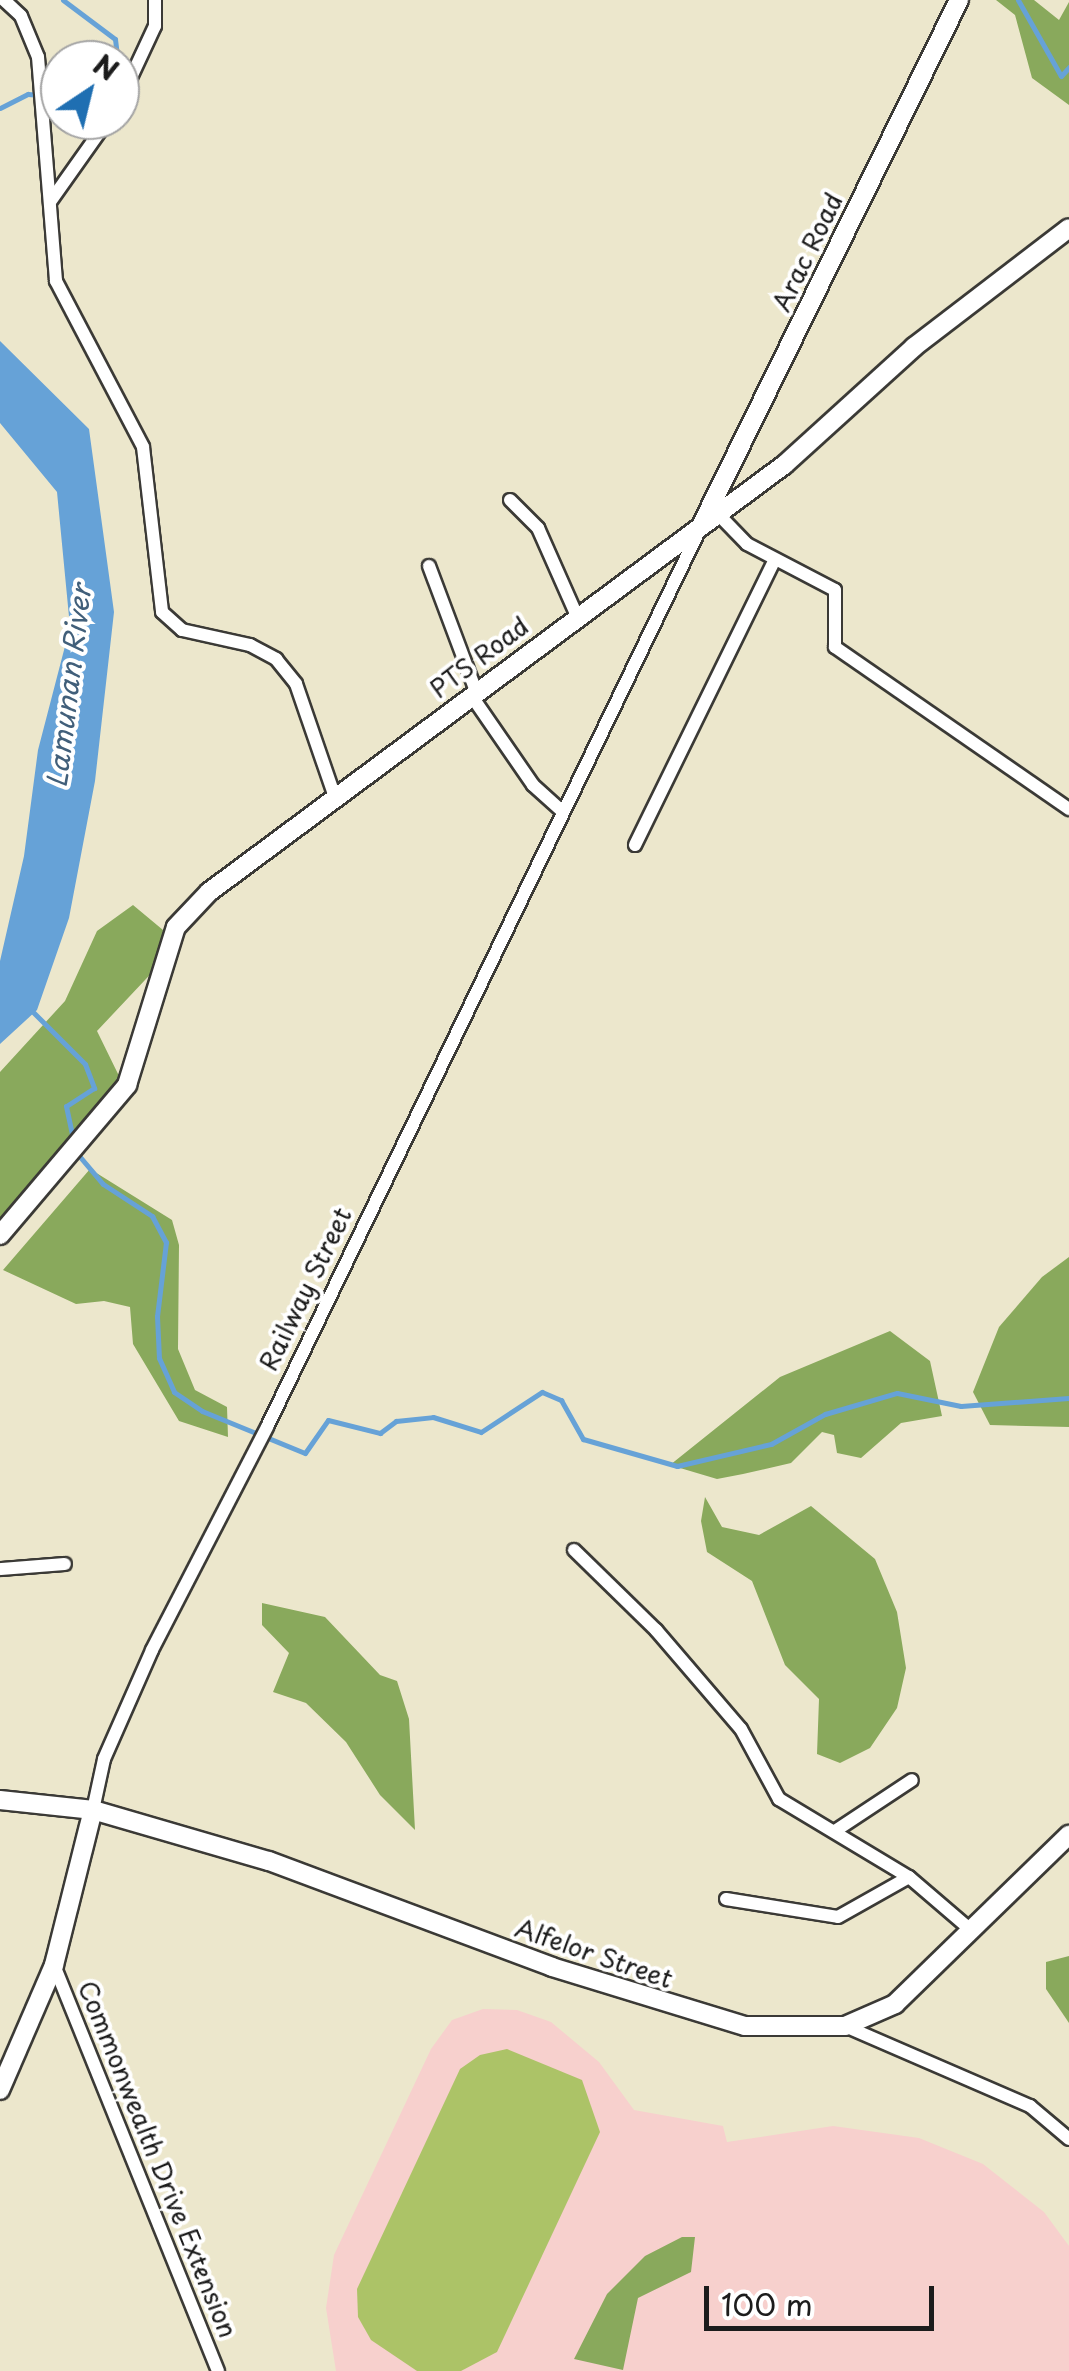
<!DOCTYPE html>
<html>
<head>
<meta charset="utf-8">
<style>
	body { margin:0 }
	#map { position:relative; width:1069px; height:2371px; overflow:hidden; background:#ece7cc; font-family:"Playpen Sans",sans-serif }
	div>[style] { position:absolute }
	.built>* { inset:0; background:#f7d0cd }
	.green>* { inset:0; background:#acc367 }
	.forest>* { inset:0; background:#89a95c }
	.water>* { inset:0; background:#66a2d7 }
	.stream>* { height:5px; margin:-2.5px; padding:0 2.5px; transform-origin:2.5px; border-radius:2.5px; background:#66a2d7 }
	.roads { filter:drop-shadow(2px 0 #3b3a36) drop-shadow(-2px 0 #3b3a36) drop-shadow(0 2px #3b3a36) drop-shadow(0 -2px #3b3a36) }
	.minor>* { height:12px; margin:-6px; padding:0 6px; transform-origin:6px; border-radius:6px; background:#fff }
	.tertiary>* { height:18px; margin:-9px; padding:0 9px; transform-origin:9px; border-radius:9px; background:#fff }
	.secondary>* { height:18px; margin:-9px; padding:0 9px; transform-origin:9px; border-radius:9px; background:#fff }
	span { translate:-50% -50%; white-space:nowrap; text-align:center; line-height:1.15; -webkit-text-stroke:8px #fff; paint-order:stroke }
	.street-label { font-size:25px; color:#1c1c1c }
	.water-label { font-size:28px; color:#415f7a; font-style:italic }
	.north { position:absolute; left:40px; top:40px; width:100px; height:100px; box-sizing:border-box; background:#fff; border:2px solid #a4a4a4; border-radius:50%; rotate:35deg; font-size:28px; font-weight:700; line-height:40px; text-align:center; color:#1c1c1c }
	.north::after { content:''; display:block; margin:auto; width:35px; height:45px; background:#1f6fb2; clip-path:polygon(50% 0,100% 100%,50% 72%,0 100%) }
	.scale { position:absolute; left:704px; top:2286px; width:230px; height:45px; box-sizing:border-box; border:5px solid #1c1c1c; border-top:0; padding-left:12px; font-size:30px; line-height:35px; white-space:nowrap; color:#1c1c1c; -webkit-text-stroke:8px #fff; paint-order:stroke }
</style>
</head>
<body>
<div id="map">
	<div class="built">
		<i style="clip-path:polygon(483px 2009px,517px 2010px,551px 2022px,599px 2062px,634px 2110px,723px 2126px,727px 2142px,833px 2126px,919px 2138px,983px 2164px,1044px 2212px,1069px 2246px,1069px 2371px,336px 2371px,326px 2308px,334px 2255px,431px 2049px,452px 2020px)"></i>
	</div>
	<div class="green">
		<i style="clip-path:polygon(507px 2049px,582px 2080px,600px 2132px,497px 2352px,461px 2371px,417px 2371px,371px 2340px,358px 2317px,357px 2289px,460px 2069px,480px 2055px)"></i>
	</div>
	<div class="forest">
		<i style="clip-path:polygon(996px 0,1034px 0,1059px 20px,1069px 2px,1069px 105px,1032px 78px,1015px 15px)"></i>
		<i style="clip-path:polygon(133px 905px,163px 930px,161px 963px,97px 1031px,120px 1078px,100px 1116px,0 1220px,0 1072px,65px 1001px,97px 931px)"></i>
		<i style="clip-path:polygon(90px 1169px,172px 1220px,179px 1245px,178px 1349px,195px 1390px,227px 1407px,228px 1437px,179px 1421px,133px 1344px,130px 1307px,104px 1301px,76px 1304px,3px 1270px)"></i>
		<i style="clip-path:polygon(1069px 1257px,1069px 1427px,990px 1425px,973px 1392px,999px 1327px,1042px 1277px)"></i>
		<i style="clip-path:polygon(890px 1331px,930px 1361px,942px 1416px,901px 1423px,861px 1458px,837px 1453px,834px 1435px,822px 1432px,791px 1463px,743px 1474px,717px 1479px,670px 1465px,780px 1377px)"></i>
		<i style="clip-path:polygon(705px 1497px,722px 1527px,759px 1535px,811px 1506px,875px 1559px,897px 1612px,906px 1668px,897px 1708px,870px 1748px,840px 1763px,817px 1754px,819px 1699px,785px 1665px,752px 1581px,707px 1552px,701px 1521px)"></i>
		<i style="clip-path:polygon(262px 1603px,325px 1617px,380px 1675px,397px 1681px,409px 1719px,415px 1830px,380px 1795px,346px 1742px,306px 1703px,273px 1692px,289px 1653px,262px 1625px)"></i>
		<i style="clip-path:polygon(1069px 1956px,1069px 2023px,1046px 1989px,1046px 1962px)"></i>
		<i style="clip-path:polygon(682px 2237px,695px 2237px,691px 2272px,638px 2298px,623px 2370px,574px 2359px,607px 2294px,645px 2256px)"></i>
	</div>
	<div class="water">
		<i style="clip-path:polygon(0 341px,89px 429px,114px 612px,95px 781px,69px 918px,37px 1010px,0 1044px,0 961px,24px 856px,38px 750px,70px 627px,57px 492px,0 423px)"></i>
	</div>
	<div class="stream">
		<i style="left:63px;top:0;width:65px;rotate:36.9deg"></i>
		<i style="left:115px;top:39px;width:41px;rotate:83deg"></i>
		<i style="left:1018px;top:0;width:87px;rotate:60.5deg"></i>
		<i style="left:1061px;top:76px;width:12px;rotate:-48deg"></i>
		<i style="left:0;top:108px;width:31px;rotate:-27deg"></i>
		<i style="left:28px;top:94px;width:32px;rotate:5deg"></i>
		<i style="left:32px;top:1011px;width:75px;rotate:45deg"></i>
		<i style="left:85px;top:1064px;width:26px;rotate:69deg"></i>
		<i style="left:94px;top:1088px;width:33px;rotate:147deg"></i>
		<i style="left:66px;top:1106px;width:35px;rotate:78deg"></i>
		<i style="left:75px;top:1151px;width:43px;rotate:49.7deg"></i>
		<i style="left:103px;top:1184px;width:59px;rotate:33.1deg"></i>
		<i style="left:152px;top:1216px;width:30px;rotate:62deg"></i>
		<i style="left:166px;top:1242px;width:75px;rotate:96.9deg"></i>
		<i style="left:157px;top:1316px;width:42px;rotate:87.3deg"></i>
		<i style="left:159px;top:1358px;width:37px;rotate:66deg"></i>
		<i style="left:174px;top:1392px;width:34px;rotate:34deg"></i>
		<i style="left:202px;top:1411px;width:111px;rotate:22.2deg"></i>
		<i style="left:305px;top:1453px;width:40px;rotate:-55.1deg"></i>
		<i style="left:328px;top:1420px;width:54px;rotate:14deg"></i>
		<i style="left:380px;top:1433px;width:20px;rotate:-37deg"></i>
		<i style="left:396px;top:1421px;width:37px;rotate:-6deg"></i>
		<i style="left:433px;top:1417px;width:50px;rotate:17.4deg"></i>
		<i style="left:481px;top:1432px;width:73px;rotate:-33.3deg"></i>
		<i style="left:542px;top:1392px;width:21px;rotate:23deg"></i>
		<i style="left:561px;top:1400px;width:45px;rotate:60.6deg"></i>
		<i style="left:583px;top:1439px;width:98px;rotate:16deg"></i>
		<i style="left:677px;top:1466px;width:97px;rotate:-13.2deg"></i>
		<i style="left:771px;top:1444px;width:62px;rotate:-29.1deg"></i>
		<i style="left:825px;top:1414px;width:75px;rotate:-16.3deg"></i>
		<i style="left:897px;top:1393px;width:65px;rotate:11.5deg"></i>
		<i style="left:961px;top:1406px;width:108px;rotate:-4.2deg"></i>
	</div>
	<div class="roads">
		<div class="minor">
			<i style="left:4px;top:0;width:23px;rotate:43deg"></i>
			<i style="left:21px;top:16px;width:44px;rotate:67.5deg"></i>
			<i style="left:38px;top:57px;width:225px;rotate:85.4deg"></i>
			<i style="left:56px;top:281px;width:187px;rotate:62.3deg"></i>
			<i style="left:143px;top:447px;width:166px;rotate:83.4deg"></i>
			<i style="left:162px;top:612px;width:27px;rotate:42deg"></i>
			<i style="left:182px;top:630px;width:70px;rotate:12.4deg"></i>
			<i style="left:250px;top:645px;width:30px;rotate:28deg"></i>
			<i style="left:276px;top:659px;width:32px;rotate:51deg"></i>
			<i style="left:296px;top:684px;width:120px;rotate:71deg"></i>
			<i style="left:120px;top:101px;width:83px;rotate:-65deg"></i>
			<i style="left:155px;top:26px;width:26px;rotate:-90deg"></i>
			<i style="left:50px;top:202px;width:100px;rotate:-54.7deg"></i>
			<i style="left:510px;top:500px;width:40px;rotate:45deg"></i>
			<i style="left:538px;top:528px;width:96px;rotate:66.1deg"></i>
			<i style="left:717px;top:513px;width:43px;rotate:45.9deg"></i>
			<i style="left:747px;top:544px;width:99px;rotate:27.6deg"></i>
			<i style="left:835px;top:590px;width:57px;rotate:90deg"></i>
			<i style="left:835px;top:647px;width:285px;rotate:34.7deg"></i>
			<i style="left:429px;top:566px;width:134px;rotate:69.4deg"></i>
			<i style="left:471px;top:695px;width:109px;rotate:55.4deg"></i>
			<i style="left:533px;top:785px;width:39px;rotate:42deg"></i>
			<i style="left:635px;top:845px;width:318px;rotate:-63.9deg"></i>
			<i style="left:574px;top:1550px;width:115px;rotate:44.3deg"></i>
			<i style="left:656px;top:1630px;width:130px;rotate:49.4deg"></i>
			<i style="left:741px;top:1729px;width:80px;rotate:61.5deg"></i>
			<i style="left:779px;top:1799px;width:152px;rotate:31deg"></i>
			<i style="left:909px;top:1877px;width:83px;rotate:40.6deg"></i>
			<i style="left:0;top:1569px;width:65px;rotate:-4.4deg"></i>
			<i style="left:93px;top:1810px;width:52px;rotate:-77.8deg"></i>
			<i style="left:104px;top:1759px;width:119px;rotate:-66.2deg"></i>
			<i style="left:152px;top:1650px;width:251px;rotate:-62.7deg"></i>
			<i style="left:267px;top:1427px;width:997px;rotate:-64.26deg"></i>
			<i style="left:835px;top:1831px;width:92px;rotate:-33.5deg"></i>
			<i style="left:726px;top:1899px;width:113px;rotate:9.1deg"></i>
			<i style="left:838px;top:1917px;width:81px;rotate:-29.4deg"></i>
			<i style="left:54px;top:1965px;width:438px;rotate:68deg"></i>
			<i style="left:845px;top:2026px;width:202px;rotate:23.4deg"></i>
			<i style="left:1030px;top:2106px;width:51px;rotate:40.2deg"></i>
		</div>
		<div class="tertiary">
			<i style="left:701px;top:526px;width:586px;rotate:-63.87deg"></i>
			<i style="left:0;top:2090px;width:136px;rotate:-66.6deg"></i>
			<i style="left:54px;top:1965px;width:160px;rotate:-75.9deg"></i>
			<i style="left:93px;top:1810px;width:183px;rotate:16.2deg"></i>
			<i style="left:269px;top:1861px;width:302px;rotate:20.5deg"></i>
			<i style="left:552px;top:1967px;width:202px;rotate:17deg"></i>
			<i style="left:745px;top:2026px;width:100px"></i>
			<i style="left:845px;top:2026px;width:55px;rotate:-23.7deg"></i>
			<i style="left:895px;top:2004px;width:243px;rotate:-44.2deg"></i>
		</div>
		<div class="secondary">
			<i style="left:0;top:1235px;width:197px;rotate:-49.7deg"></i>
			<i style="left:127px;top:1085px;width:165px;rotate:-72.8deg"></i>
			<i style="left:176px;top:927px;width:48px;rotate:-46.7deg"></i>
			<i style="left:209px;top:892px;width:716px;rotate:-36.6deg"></i>
			<i style="left:784px;top:465px;width:176px;rotate:-42.2deg"></i>
			<i style="left:914px;top:347px;width:195px;rotate:-37.5deg"></i>
			<i style="left:0;top:1800px;width:94px;rotate:6.1deg"></i>
		</div>
	</div>
	<div class="street-label">
		<span style="left:807px;top:252px;rotate:-64deg">Arac Road</span>
		<span style="left:479px;top:657px;rotate:-37deg">PTS Road</span>
		<span style="left:305px;top:1289px;rotate:-64deg">Railway Street</span>
		<span style="left:594px;top:1953px;rotate:19deg">Alfelor Street</span>
		<span style="left:158px;top:2159px;rotate:68deg">Commonwealth Drive Extension</span>
	</div>
	<div class="water-label">
		<span style="left:68px;top:686px;rotate:-83deg">Lamunan River</span>
	</div>
	<div class="north">N</div>
	<div class="scale">100 m</div>
</div>
</body>
</html>
